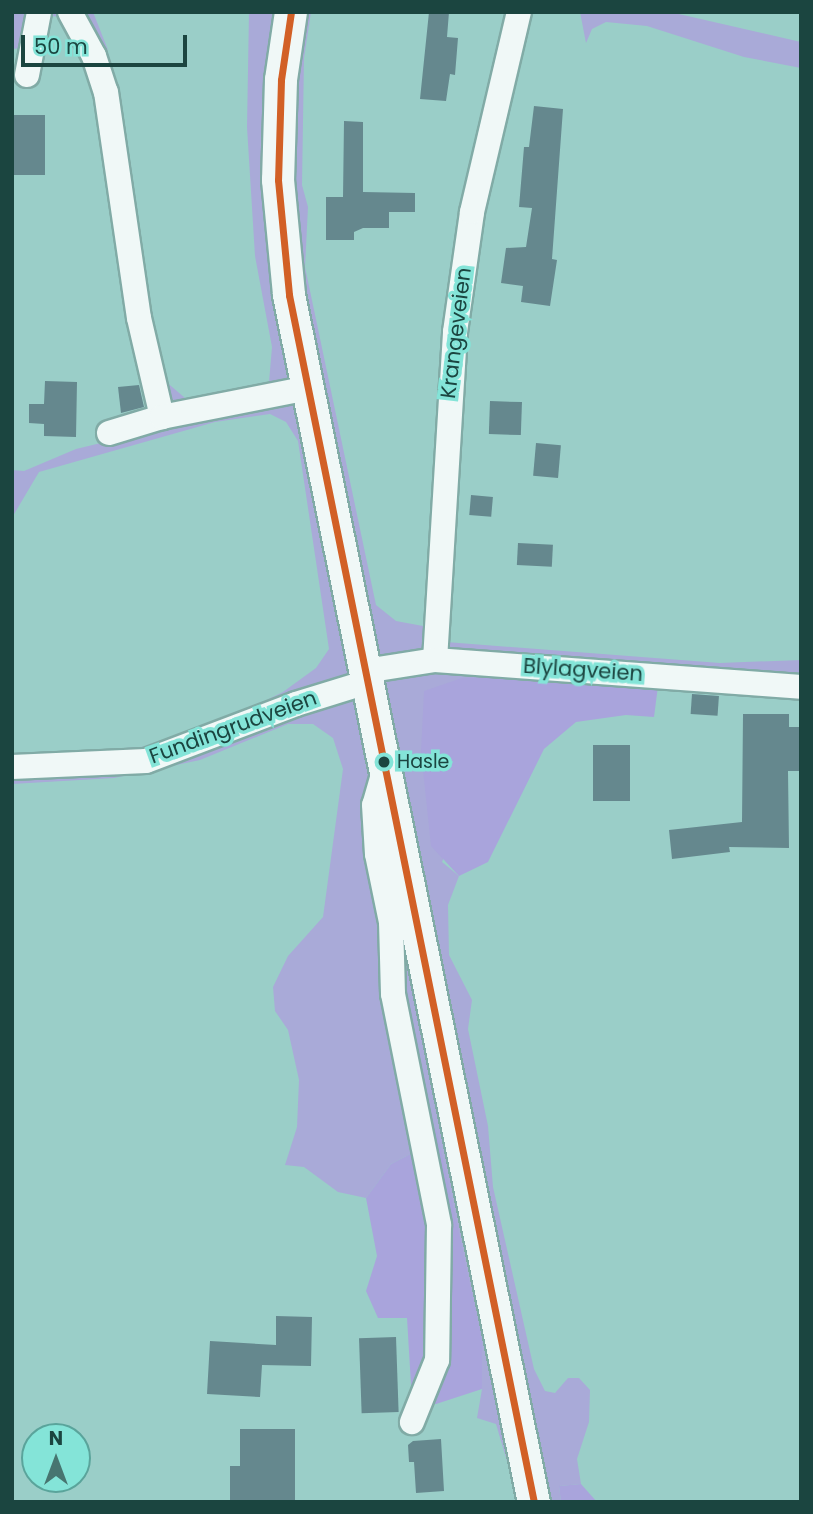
<!DOCTYPE html>
<html>
<head>
<meta charset="utf-8">
<style>
	body { margin:0 }
	#map { position:relative; width:813px; height:1514px; overflow:hidden; background:#9acec8; font-family:Poppins,sans-serif }
	div>[style] { position:absolute }
	.green>* { inset:0; background:#a9aad8 }
	.forest>* { inset:0; background:#a9a4dc }
	.building>* { inset:0; background:#65888e; transform-origin:0 0 }
	.roads { filter:drop-shadow(2px 0 #81aba6) drop-shadow(-2px 0 #81aba6) drop-shadow(0 2px #81aba6) drop-shadow(0 -2px #81aba6) }
	.minor>* { height:24px; margin:-12px; padding:0 12px; transform-origin:12px; border-radius:12px; background:#f0f8f7 }
	.major>* { height:32px; margin:-16px; padding:0 16px; transform-origin:16px; border-radius:16px; background:#f0f8f7 }
	.bus-1>* { height:7px; margin:-3.5px; padding:0 3.5px; transform-origin:3.5px; border-radius:3.5px; background:#d26026 }
	.dots>* { width:19px; height:19px; translate:-50% -50%; box-sizing:border-box; border:4px solid #84e4d8; border-radius:50% }
	span { translate:-50% -50%; white-space:nowrap; text-align:center; line-height:1.15; -webkit-text-stroke:7px #84e4d8; paint-order:stroke }
	.bus-label { font-size:19px; color:#1b4540 }
	.left { translate:0 -50%; text-align:left }
	.street-label { font-size:21px; color:#1b4540 }
	.frame { position:absolute; inset:0; border:14px solid #1b4540; pointer-events:none }
	.north { position:absolute; left:21px; top:1423px; width:70px; height:70px; box-sizing:border-box; background:#84e4d8; border:2px solid #5aa49b; border-radius:50%; rotate:0deg; font-size:19px; font-weight:700; line-height:28px; text-align:center; color:#1b4540 }
	.north::after { content:''; display:block; margin:auto; width:24px; height:32px; background:#477570; clip-path:polygon(50% 0,100% 100%,50% 72%,0 100%) }
	.scale { position:absolute; left:21px; top:35px; width:166px; height:32px; box-sizing:border-box; border:4px solid #1b4540; border-top:0; padding-left:9px; font-size:21px; line-height:24px; white-space:nowrap; color:#1b4540; -webkit-text-stroke:5px #84e4d8; paint-order:stroke }
</style>
</head>
<body>
<div id="map">
	<div class="green">
		<i style="clip-path:polygon(12px 12px,93px 12px,108px 50px,64px 17px,50px 16px,41px 46px,12px 49px)"></i>
		<i style="clip-path:polygon(249px 12px,311px 12px,304px 58px,302px 185px,308px 207px,305px 267px,376px 605px,396px 621px,423px 626px,446px 642px,720px 663px,801px 660px,801px 692px,523px 675px,442px 862px,459px 876px,448px 905px,449px 955px,472px 1000px,468px 1029px,488px 1126px,493px 1187px,534px 1369px,545px 1391px,555px 1393px,568px 1378px,579px 1378px,590px 1390px,589px 1422px,577px 1459px,581px 1484px,559px 1486px,561px 1502px,519px 1502px,496px 1424px,477px 1418px,482px 1389px,436px 1127px,412px 1153px,391px 1164px,366px 1198px,338px 1192px,304px 1167px,285px 1165px,297px 1127px,299px 1080px,288px 1030px,275px 1011px,273px 987px,288px 956px,323px 917px,343px 769px,333px 738px,313px 724px,288px 724px,200px 760px,114px 778px,12px 784px,12px 756px,154px 746px,203px 731px,283px 692px,316px 668px,329px 649px,298px 441px,286px 422px,270px 414px,215px 422px,39px 472px,13px 516px,12px 580px,12px 470px,24px 471px,76px 449px,159px 429px,157px 374px,185px 398px,207px 401px,256px 392px,269px 382px,272px 347px,255px 256px,247px 127px)"></i>
		<i style="clip-path:polygon(580px 12px,670px 12px,801px 42px,801px 68px,744px 57px,647px 26px,606px 22px,592px 29px,586px 43px)"></i>
	</div>
	<div class="forest">
		<i style="clip-path:polygon(523px 675px,658px 686px,654px 717px,626px 715px,576px 722px,544px 749px,488px 862px,459px 876px,431px 846px,421px 751px,424px 691px,462px 678px)"></i>
		<i style="clip-path:polygon(436px 1127px,482px 1340px,482px 1389px,436px 1404px,412px 1401px,407px 1318px,378px 1318px,366px 1291px,377px 1256px,366px 1198px,391px 1164px,412px 1153px)"></i>
		<i style="clip-path:polygon(581px 1484px,597px 1502px,561px 1502px,559px 1486px)"></i>
	</div>
	<div class="building">
		<i style="clip-path:polygon(429px 12px,449px 12px,447px 37px,458px 38px,455px 75px,450px 74px,446px 101px,420px 99px)"></i>
		<i style="clip-path:polygon(534px 106px,563px 109px,552px 259px,557px 260px,550px 306px,521px 302px,523px 286px,501px 283px,506px 248px,526px 247px,532px 208px,519px 207px,524px 147px,529px 147px)"></i>
		<i style="left:12px;top:115px;width:33px;height:60px"></i>
		<i style="clip-path:polygon(344px 121px,363px 122px,363px 192px,415px 193px,415px 212px,389px 212px,389px 228px,363px 228px,354px 232px,354px 240px,326px 240px,326px 197px,343px 197px)"></i>
		<i style="clip-path:polygon(45px 381px,77px 382px,76px 437px,44px 436px,44px 424px,29px 423px,29px 404px,44px 404px)"></i>
		<i style="clip-path:polygon(139px 385px,144px 407px,121px 413px,118px 387px)"></i>
		<i style="left:490px;top:401px;width:32px;height:33px;rotate:2deg"></i>
		<i style="left:536px;top:443px;width:25px;height:33px;rotate:5deg"></i>
		<i style="left:471px;top:495px;width:22px;height:20px;rotate:5deg"></i>
		<i style="left:518px;top:543px;width:35px;height:22px;rotate:3deg"></i>
		<i style="left:692px;top:694px;width:27px;height:20px;rotate:4deg"></i>
		<i style="clip-path:polygon(743px 714px,789px 714px,789px 727px,801px 727px,801px 771px,788px 771px,789px 848px,729px 847px,730px 852px,672px 859px,669px 830px,742px 822px)"></i>
		<i style="left:593px;top:745px;width:37px;height:56px"></i>
		<i style="clip-path:polygon(276px 1316px,312px 1317px,311px 1366px,262px 1365px,260px 1397px,207px 1394px,210px 1341px,276px 1345px)"></i>
		<i style="left:396px;top:1337px;width:75px;height:37px;rotate:88deg"></i>
		<i style="clip-path:polygon(240px 1429px,295px 1429px,295px 1502px,230px 1502px,230px 1466px,240px 1466px)"></i>
		<i style="clip-path:polygon(441px 1439px,444px 1491px,416px 1493px,414px 1462px,409px 1462px,408px 1445px,413px 1441px)"></i>
	</div>
	<div class="roads">
		<div class="minor">
			<i style="left:70px;top:12px;width:50px;rotate:61.4deg"></i>
			<i style="left:94px;top:56px;width:38px;rotate:72deg"></i>
			<i style="left:106px;top:92px;width:228px;rotate:81.7deg"></i>
			<i style="left:139px;top:318px;width:102px;rotate:76.9deg"></i>
			<i style="left:27px;top:75px;width:64px;rotate:-79.2deg"></i>
			<i style="left:109px;top:433px;width:55px;rotate:-16.8deg"></i>
			<i style="left:162px;top:417px;width:149px;rotate:-11.2deg"></i>
			<i style="left:435px;top:660px;width:329px;rotate:-86.5deg"></i>
			<i style="left:455px;top:332px;width:121px;rotate:-81.9deg"></i>
			<i style="left:472px;top:212px;width:205px;rotate:-76.8deg"></i>
			<i style="left:365px;top:671px;width:71px;rotate:-8.9deg"></i>
			<i style="left:435px;top:660px;width:367px;rotate:4.2deg"></i>
			<i style="left:12px;top:767px;width:134px;rotate:-2.6deg"></i>
			<i style="left:146px;top:761px;width:160px;rotate:-20.8deg"></i>
			<i style="left:296px;top:704px;width:74px;rotate:-17.2deg"></i>
			<i style="left:384px;top:771px;width:35px;rotate:106deg"></i>
			<i style="left:374px;top:805px;width:49px;rotate:86.5deg"></i>
			<i style="left:377px;top:854px;width:69px;rotate:78.4deg"></i>
			<i style="left:391px;top:922px;width:72px;rotate:88.4deg"></i>
			<i style="left:393px;top:994px;width:236px;rotate:78.7deg"></i>
			<i style="left:439px;top:1225px;width:135px;rotate:90.8deg"></i>
			<i style="left:437px;top:1360px;width:67px;rotate:112deg"></i>
		</div>
		<div class="major">
			<i style="left:291px;top:12px;width:69px;rotate:98.4deg"></i>
			<i style="left:281px;top:80px;width:100px;rotate:91.7deg"></i>
			<i style="left:278px;top:180px;width:116px;rotate:84.5deg"></i>
			<i style="left:289px;top:295px;width:1232px;rotate:78.53deg"></i>
		</div>
	</div>
	<div class="bus-1">
		<i style="left:291px;top:12px;width:69px;rotate:98.4deg"></i>
		<i style="left:281px;top:80px;width:100px;rotate:91.7deg"></i>
		<i style="left:278px;top:180px;width:116px;rotate:84.5deg"></i>
		<i style="left:289px;top:295px;width:1232px;rotate:78.53deg"></i>
	</div>
	<div class="dots">
		<i style="left:384px;top:762px;background:#1b4540"></i>
	</div>
	<div class="bus-label">
		<span class="left" style="left:397px;top:762px">Hasle</span>
	</div>
	<div class="street-label">
		<span style="left:456px;top:333px;rotate:-83deg">Krangeveien</span>
		<span style="left:583px;top:670px;rotate:4deg">Blylagveien</span>
		<span style="left:233px;top:727px;rotate:-20deg">Fundingrudveien</span>
	</div>
	<div class="frame"></div>
	<div class="north">N</div>
	<div class="scale">50 m</div>
</div>
</body>
</html>
